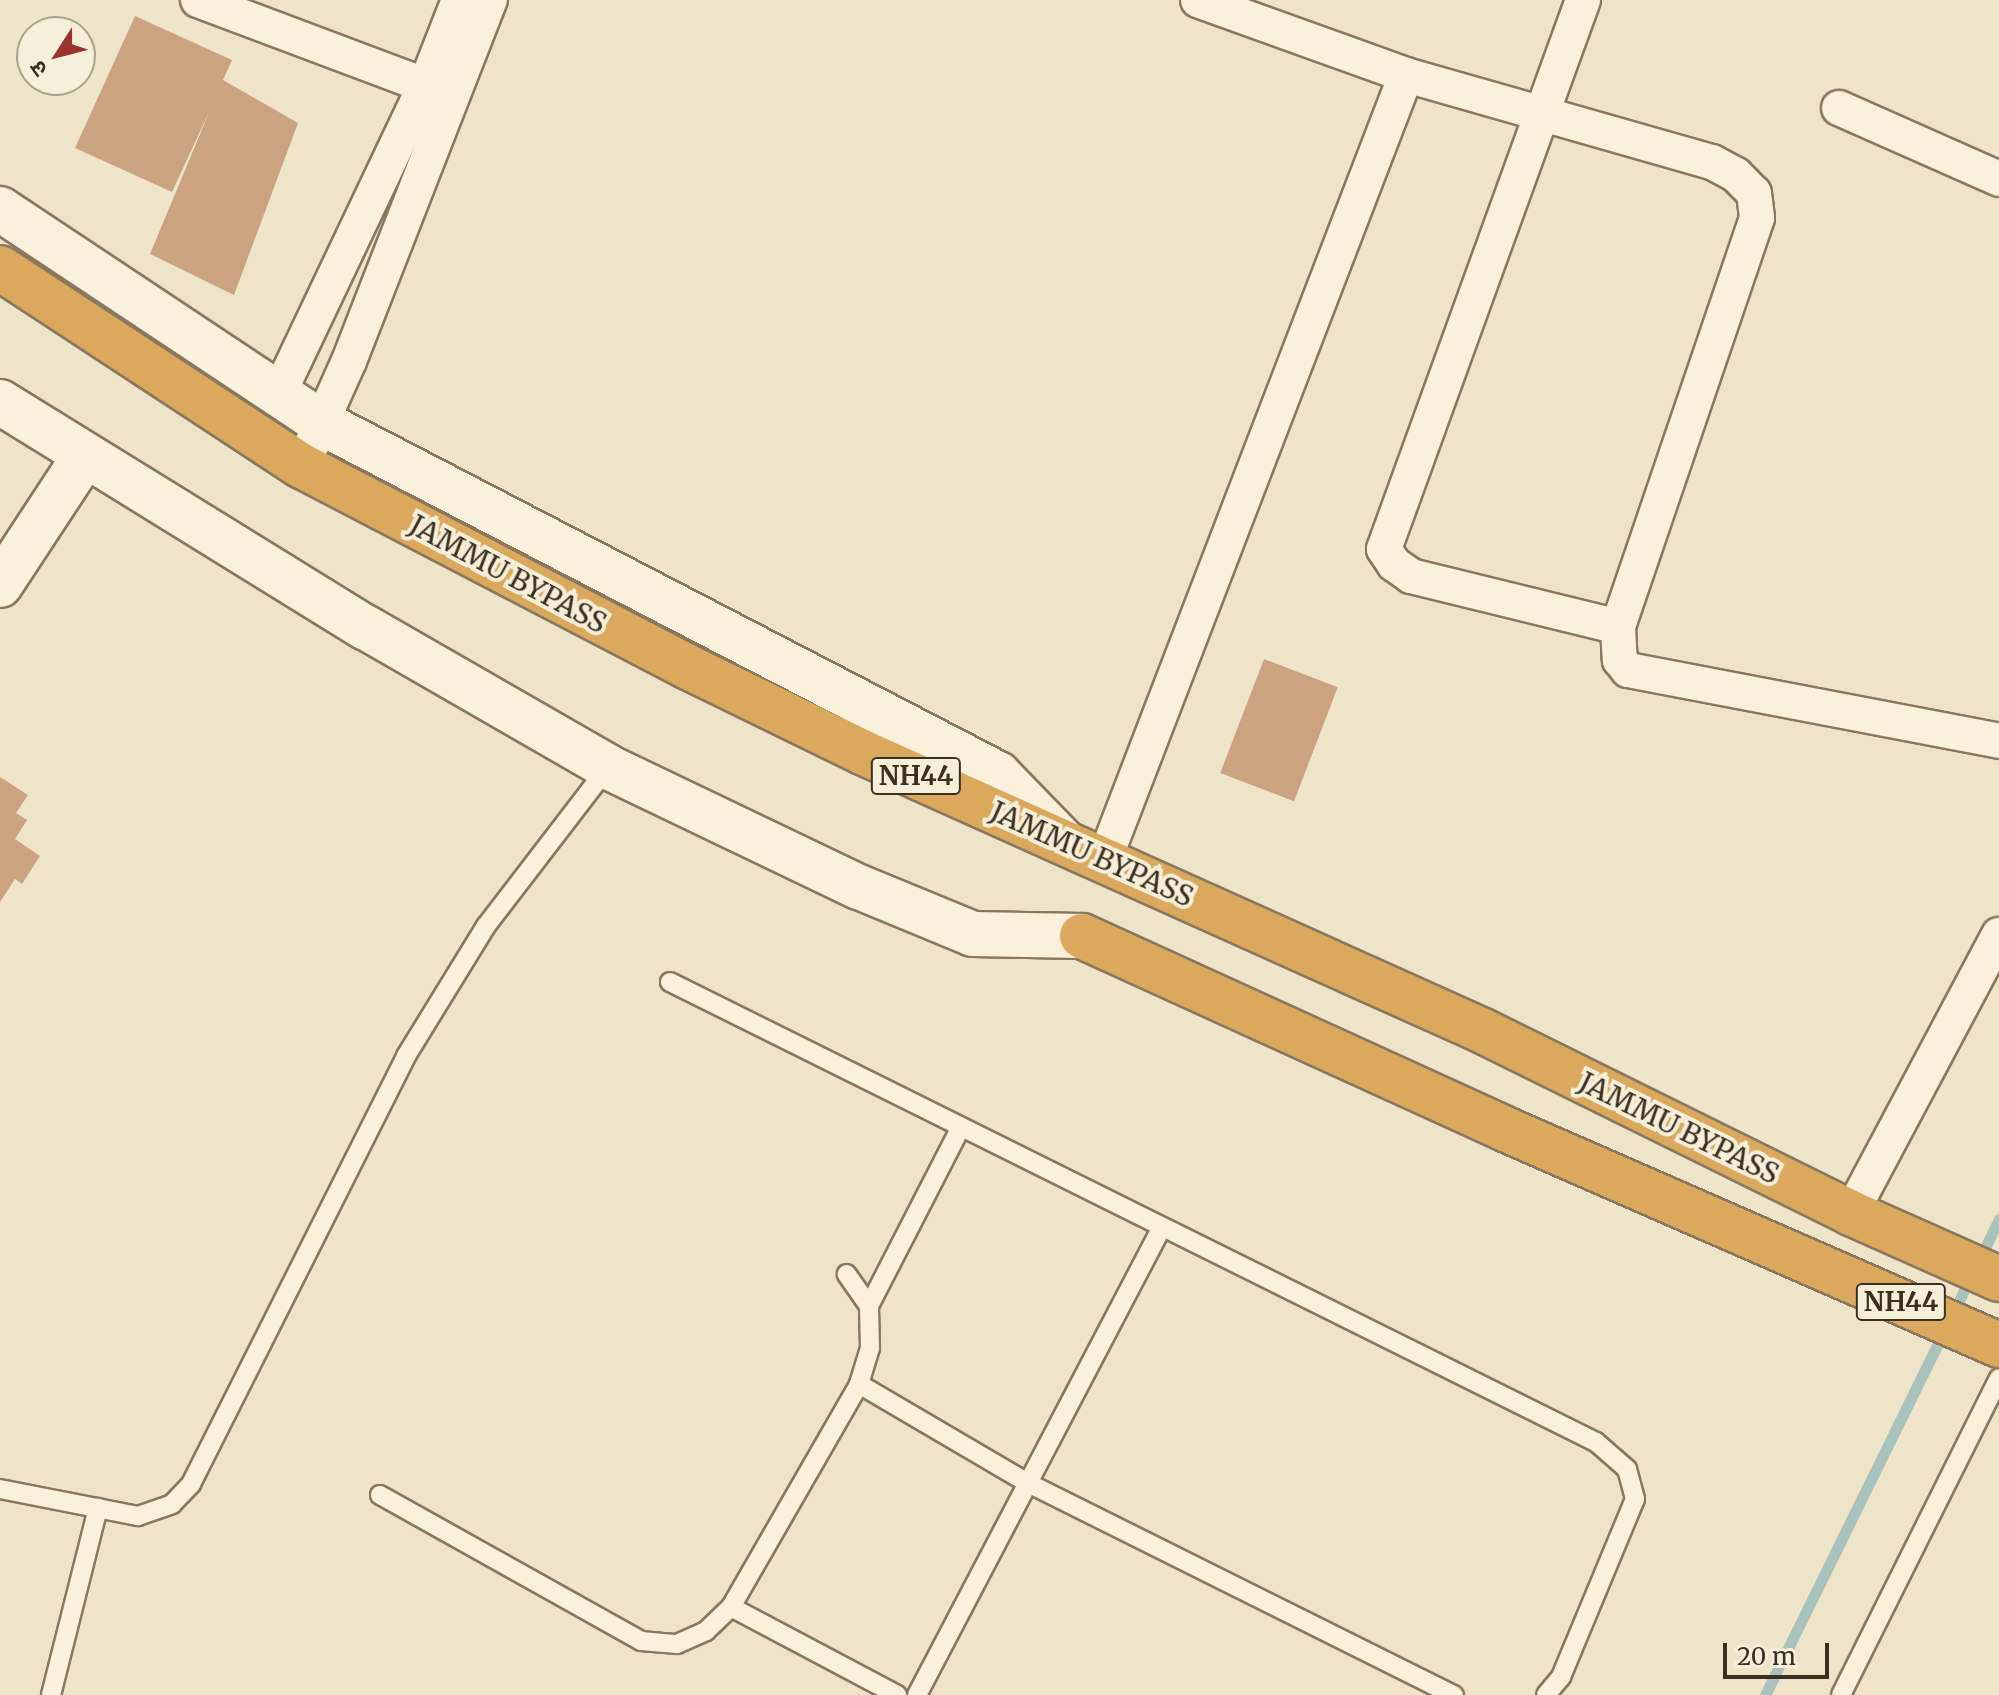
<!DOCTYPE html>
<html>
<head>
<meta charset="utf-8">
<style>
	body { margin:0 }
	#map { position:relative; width:1999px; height:1695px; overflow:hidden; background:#eee5c9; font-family:Merriweather,"Noto Sans Devanagari",serif }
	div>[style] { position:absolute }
	.stream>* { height:11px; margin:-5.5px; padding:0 5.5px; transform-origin:5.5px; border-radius:5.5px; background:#aac2bc }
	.building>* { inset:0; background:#cba380; transform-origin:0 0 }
	.roads { filter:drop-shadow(2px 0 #8a785e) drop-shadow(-2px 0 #8a785e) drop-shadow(0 2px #8a785e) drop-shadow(0 -2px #8a785e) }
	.lane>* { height:18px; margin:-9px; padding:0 9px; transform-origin:9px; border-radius:9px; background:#f9f1dc }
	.street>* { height:34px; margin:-17px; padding:0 17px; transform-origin:17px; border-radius:17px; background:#f9f1dc }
	.secondary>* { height:44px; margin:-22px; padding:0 22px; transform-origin:22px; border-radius:22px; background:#f9f1dc }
	.highway>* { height:44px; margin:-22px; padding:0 22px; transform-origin:22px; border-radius:22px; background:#daa95d }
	span { translate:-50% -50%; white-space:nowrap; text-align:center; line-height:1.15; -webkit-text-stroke:8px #f5eed9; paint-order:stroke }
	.shield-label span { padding:2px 6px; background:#f5eed9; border:2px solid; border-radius:6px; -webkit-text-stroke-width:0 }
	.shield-label { font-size:26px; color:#3b2f21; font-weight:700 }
	.street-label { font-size:28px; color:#3b2f21 }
	.north { position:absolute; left:16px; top:16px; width:80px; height:80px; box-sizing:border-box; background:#f5eed9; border:2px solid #aba28f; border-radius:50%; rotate:234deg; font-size:22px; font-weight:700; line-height:32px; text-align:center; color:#3b2f21 }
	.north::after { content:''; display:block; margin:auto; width:28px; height:36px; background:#98332f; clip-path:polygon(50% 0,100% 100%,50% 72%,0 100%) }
	.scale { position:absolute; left:1723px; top:1643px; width:106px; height:36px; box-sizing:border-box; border:4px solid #3b2f21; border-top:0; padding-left:10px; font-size:24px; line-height:28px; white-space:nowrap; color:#3b2f21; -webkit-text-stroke:6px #f5eed9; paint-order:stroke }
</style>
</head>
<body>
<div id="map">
	<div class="stream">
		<i style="left:1978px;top:1262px;width:48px;rotate:-64deg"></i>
		<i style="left:1952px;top:1316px;width:43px;rotate:-65.2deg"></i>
		<i style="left:1765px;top:1695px;width:406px;rotate:-63.8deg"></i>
	</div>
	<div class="building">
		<i style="clip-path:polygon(135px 16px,232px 60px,223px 80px,298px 123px,234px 295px,150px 254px,210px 110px,172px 192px,75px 148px)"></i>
		<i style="left:1264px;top:659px;width:79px;height:122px;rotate:21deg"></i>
		<i style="clip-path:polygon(0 777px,28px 795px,16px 813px,27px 820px,15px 839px,40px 856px,22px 884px,15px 879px,0 902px)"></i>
	</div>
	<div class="roads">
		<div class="lane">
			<i style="left:670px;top:982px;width:1034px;rotate:26.42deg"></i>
			<i style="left:1596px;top:1442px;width:41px;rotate:41.1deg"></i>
			<i style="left:1627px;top:1469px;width:31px;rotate:75deg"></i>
			<i style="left:1635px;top:1499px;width:193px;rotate:112.6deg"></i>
			<i style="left:1561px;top:1677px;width:23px;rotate:130deg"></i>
			<i style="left:869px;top:1306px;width:201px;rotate:-62.8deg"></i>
			<i style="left:859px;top:1384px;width:196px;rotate:30.4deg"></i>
			<i style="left:1028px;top:1483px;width:476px;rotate:26.5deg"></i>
			<i style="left:0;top:1489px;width:141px;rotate:11.1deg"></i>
			<i style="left:138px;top:1516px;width:36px;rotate:-19deg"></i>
			<i style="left:172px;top:1504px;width:28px;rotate:-46deg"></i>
			<i style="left:191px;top:1484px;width:479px;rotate:-63.3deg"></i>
			<i style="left:406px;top:1056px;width:153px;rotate:-58.4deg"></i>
			<i style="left:486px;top:926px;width:200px;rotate:-52.5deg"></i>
			<i style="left:380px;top:1495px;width:299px;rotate:29.2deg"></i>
			<i style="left:641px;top:1641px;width:36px;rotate:5deg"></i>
			<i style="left:677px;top:1644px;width:32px;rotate:-24deg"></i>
			<i style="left:706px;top:1631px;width:35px;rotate:-44deg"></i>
			<i style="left:731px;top:1607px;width:257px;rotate:-60.1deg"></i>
			<i style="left:859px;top:1384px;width:38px;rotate:-73deg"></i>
			<i style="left:870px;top:1348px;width:42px;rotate:-91.4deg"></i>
			<i style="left:869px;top:1306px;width:39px;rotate:-125deg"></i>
			<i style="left:731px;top:1607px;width:188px;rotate:27.9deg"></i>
			<i style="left:51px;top:1695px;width:193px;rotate:-75.9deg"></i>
			<i style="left:917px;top:1695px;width:528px;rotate:-62.37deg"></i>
			<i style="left:1841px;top:1695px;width:354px;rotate:-63.5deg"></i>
		</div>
		<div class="street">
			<i style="left:198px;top:0;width:264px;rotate:20.6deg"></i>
			<i style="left:1583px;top:0;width:584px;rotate:109.92deg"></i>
			<i style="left:1384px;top:549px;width:18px;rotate:56deg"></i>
			<i style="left:1394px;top:564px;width:21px;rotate:35deg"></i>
			<i style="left:1411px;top:576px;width:213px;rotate:13.8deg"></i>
			<i style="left:1406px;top:75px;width:318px;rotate:15.9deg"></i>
			<i style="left:1712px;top:162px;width:27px;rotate:28deg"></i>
			<i style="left:1736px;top:175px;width:25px;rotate:45deg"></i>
			<i style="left:1754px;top:193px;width:25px;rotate:83deg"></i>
			<i style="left:1757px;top:218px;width:432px;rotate:108.8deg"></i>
			<i style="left:1618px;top:627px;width:33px;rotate:87deg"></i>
			<i style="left:1620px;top:660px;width:13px;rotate:51deg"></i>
			<i style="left:1628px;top:670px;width:378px;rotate:10.8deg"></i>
			<i style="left:1839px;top:108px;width:175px;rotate:23.9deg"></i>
			<i style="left:279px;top:393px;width:342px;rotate:-64.6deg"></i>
			<i style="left:426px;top:84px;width:90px;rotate:-68.6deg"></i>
			<i style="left:302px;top:466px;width:115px;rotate:-65.9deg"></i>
			<i style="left:349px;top:361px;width:388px;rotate:-68.7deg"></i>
			<i style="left:1105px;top:858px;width:839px;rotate:-68.97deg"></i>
			<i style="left:1406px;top:75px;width:221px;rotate:-160.2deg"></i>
			<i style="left:1851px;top:1213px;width:315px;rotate:-62deg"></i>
		</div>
		<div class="secondary">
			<i style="left:0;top:209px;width:387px;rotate:33.6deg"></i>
			<i style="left:322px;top:423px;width:762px;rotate:27.44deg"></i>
			<i style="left:998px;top:774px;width:91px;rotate:45.9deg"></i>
			<i style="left:0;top:402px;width:429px;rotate:31.7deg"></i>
			<i style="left:365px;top:627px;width:280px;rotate:29.9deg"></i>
			<i style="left:608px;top:767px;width:278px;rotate:25.6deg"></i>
			<i style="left:859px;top:887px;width:123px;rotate:22.4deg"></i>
			<i style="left:973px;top:934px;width:109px;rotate:1.1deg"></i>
			<i style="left:0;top:585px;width:153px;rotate:-56.7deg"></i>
		</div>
		<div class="highway">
			<i style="left:0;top:268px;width:361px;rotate:33.3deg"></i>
			<i style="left:302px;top:466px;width:433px;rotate:27.5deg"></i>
			<i style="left:686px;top:666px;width:196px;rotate:26deg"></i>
			<i style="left:862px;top:752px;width:681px;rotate:24.19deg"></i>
			<i style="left:1483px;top:1031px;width:411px;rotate:26.3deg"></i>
			<i style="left:1851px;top:1213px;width:162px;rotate:24deg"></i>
			<i style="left:1082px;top:936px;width:465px;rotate:24.5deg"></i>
			<i style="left:1505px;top:1129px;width:539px;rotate:23.62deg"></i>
		</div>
	</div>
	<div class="shield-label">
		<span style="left:916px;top:776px">NH44</span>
		<span style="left:1901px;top:1302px">NH44</span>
	</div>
	<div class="street-label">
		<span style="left:508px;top:574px;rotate:28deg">JAMMU BYPASS</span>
		<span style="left:1092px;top:854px;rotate:24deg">JAMMU BYPASS</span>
		<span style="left:1679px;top:1128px;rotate:26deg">JAMMU BYPASS</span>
	</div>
	<div class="north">उ</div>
	<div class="scale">20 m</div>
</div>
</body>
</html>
